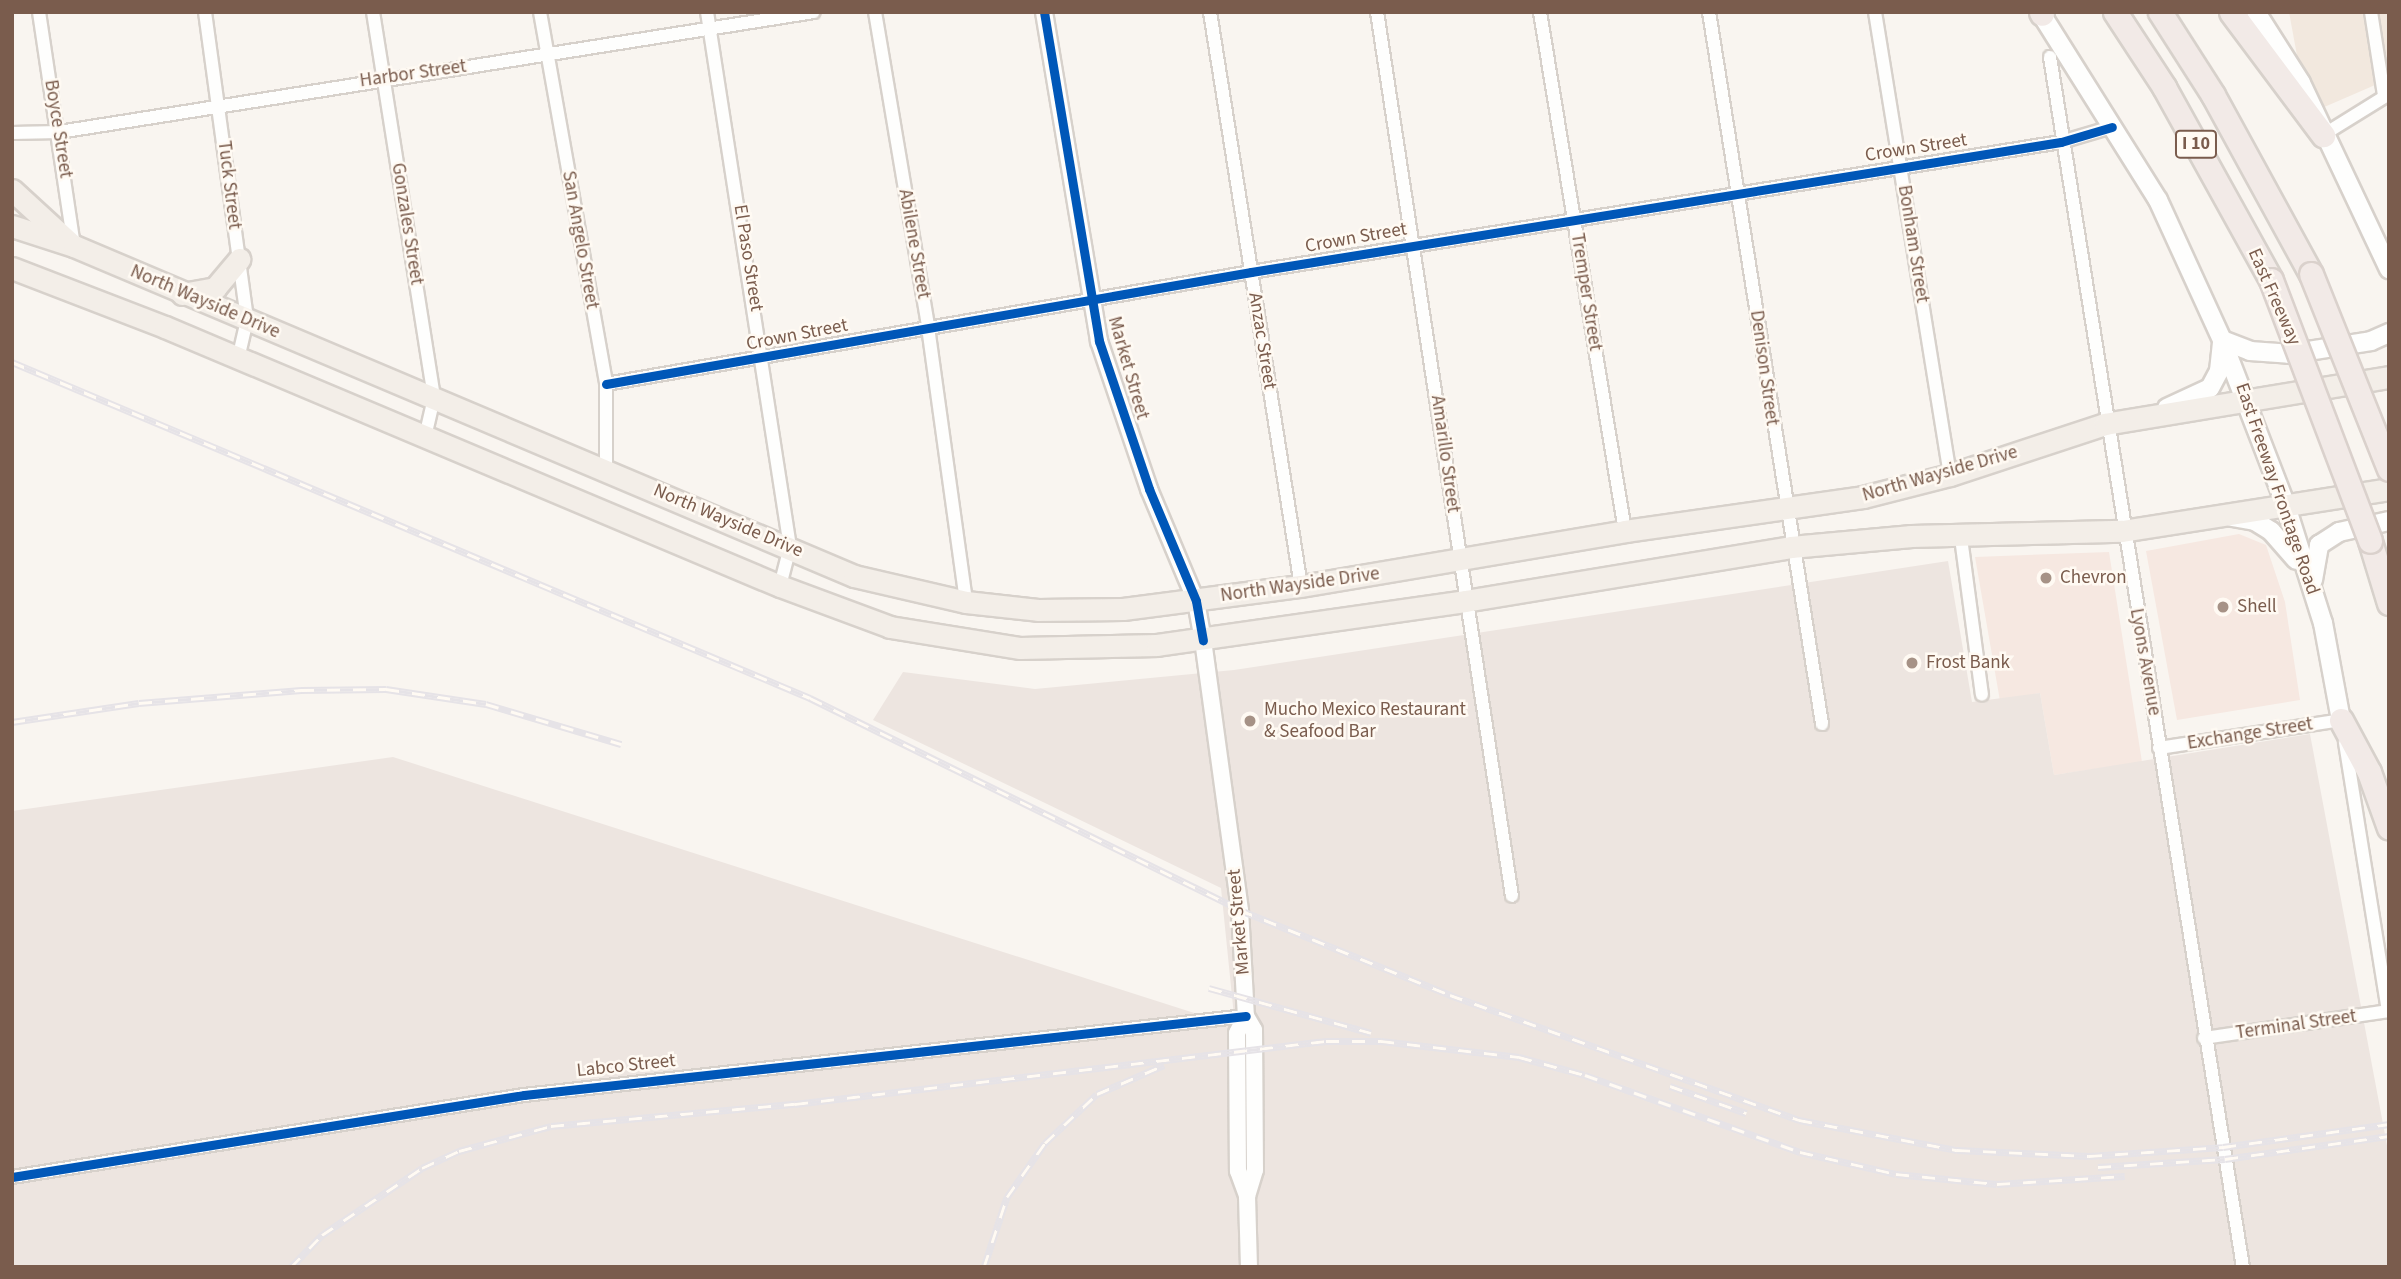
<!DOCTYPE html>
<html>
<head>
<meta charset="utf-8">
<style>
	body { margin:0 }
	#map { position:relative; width:2401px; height:1279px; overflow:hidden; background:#f9f5f0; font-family:"Source Sans 3",sans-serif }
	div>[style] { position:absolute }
	.residential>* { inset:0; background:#f2e8de }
	.commercial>* { inset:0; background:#f6e8e1 }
	.industrial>* { inset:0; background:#ede5e0 }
	.roads { filter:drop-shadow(2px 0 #d7d1cb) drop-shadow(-2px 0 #d7d1cb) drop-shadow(0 2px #d7d1cb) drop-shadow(0 -2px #d7d1cb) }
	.minor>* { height:12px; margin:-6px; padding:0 6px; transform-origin:6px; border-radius:6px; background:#fefefd }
	.tertiary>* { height:16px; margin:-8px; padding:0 8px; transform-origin:8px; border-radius:8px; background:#fefefd }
	.secondary>* { height:18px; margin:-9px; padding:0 9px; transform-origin:9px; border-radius:9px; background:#fefefd }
	.primary>* { height:21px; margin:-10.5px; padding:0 10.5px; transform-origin:10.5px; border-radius:10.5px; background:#f3eee8 }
	.motorway>* { height:23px; margin:-11.5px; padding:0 11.5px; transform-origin:11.5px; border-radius:11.5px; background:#f2eae7 }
	.rail>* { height:7px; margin-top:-3.5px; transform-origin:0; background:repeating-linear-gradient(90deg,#fffaf3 0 13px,#e6e3e7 0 26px); box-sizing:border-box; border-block:2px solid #e6e3e7 }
	.bridges { filter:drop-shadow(2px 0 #dad1cc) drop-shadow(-2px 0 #dad1cc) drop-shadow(0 2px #dad1cc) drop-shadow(0 -2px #dad1cc) }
	.motorway-bridge>* { height:23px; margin:-11.5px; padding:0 11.5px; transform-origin:11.5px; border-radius:11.5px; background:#f2eae7 }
	.cycleway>* { height:9px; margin:-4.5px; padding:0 4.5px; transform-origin:4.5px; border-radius:4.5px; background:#0057b8 }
	.dots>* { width:19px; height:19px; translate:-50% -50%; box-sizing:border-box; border:4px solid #fffaf3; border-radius:50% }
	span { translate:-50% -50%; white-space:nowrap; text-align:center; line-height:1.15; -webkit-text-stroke:5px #fffaf3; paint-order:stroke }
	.shield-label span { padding:2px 5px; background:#fffaf3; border:2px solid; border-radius:5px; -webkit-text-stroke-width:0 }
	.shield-label { font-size:18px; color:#7a5c4d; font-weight:700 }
	.street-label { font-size:19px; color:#7a5c4d }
	.poi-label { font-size:19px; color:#7a5c4d }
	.left { translate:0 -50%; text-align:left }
	.frame { position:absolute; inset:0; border:14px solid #7a5c4d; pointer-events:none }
</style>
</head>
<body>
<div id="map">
	<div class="residential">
		<i style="clip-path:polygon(2289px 12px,2389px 12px,2389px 79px,2322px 108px,2298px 61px)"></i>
	</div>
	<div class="commercial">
		<i style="clip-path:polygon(2239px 534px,2266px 545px,2285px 602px,2300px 700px,2177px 720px,2146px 551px)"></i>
		<i style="clip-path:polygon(2109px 552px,2142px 762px,2054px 775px,2040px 693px,2000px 701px,1975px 557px)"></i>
	</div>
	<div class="industrial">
		<i style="clip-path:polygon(1948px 561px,1972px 702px,2040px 693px,2054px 775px,2310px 734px,2389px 1156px,2389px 1267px,12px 1267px,12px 811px,393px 757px,1235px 1026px,1221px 888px,873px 720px,903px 672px,1035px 689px,1234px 670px)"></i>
	</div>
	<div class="roads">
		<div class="minor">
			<i style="left:39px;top:12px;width:237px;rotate:81.5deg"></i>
			<i style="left:205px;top:12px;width:311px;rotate:82.2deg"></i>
			<i style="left:247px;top:320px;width:39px;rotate:103deg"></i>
			<i style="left:373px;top:12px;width:391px;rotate:81deg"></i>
			<i style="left:434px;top:398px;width:39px;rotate:103deg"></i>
			<i style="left:540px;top:12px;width:378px;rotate:79.9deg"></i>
			<i style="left:606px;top:384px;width:86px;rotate:90deg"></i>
			<i style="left:707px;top:12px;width:541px;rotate:81.18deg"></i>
			<i style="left:790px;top:547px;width:40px;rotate:104.4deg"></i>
			<i style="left:875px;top:12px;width:319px;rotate:80.4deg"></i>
			<i style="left:928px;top:327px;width:278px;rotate:82.1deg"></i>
			<i style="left:1210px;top:12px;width:581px;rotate:80.99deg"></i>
			<i style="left:1377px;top:12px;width:894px;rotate:81.32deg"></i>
			<i style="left:1540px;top:12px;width:526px;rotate:80.7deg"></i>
			<i style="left:1709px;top:12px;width:721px;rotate:80.98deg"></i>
			<i style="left:1875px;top:12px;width:469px;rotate:80.8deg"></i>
			<i style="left:2371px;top:12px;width:84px;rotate:81.1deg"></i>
			<i style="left:2050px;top:57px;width:1225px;rotate:80.94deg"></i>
			<i style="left:12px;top:133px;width:47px;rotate:-1.2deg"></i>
			<i style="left:59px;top:132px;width:764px;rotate:-9.03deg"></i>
			<i style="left:2323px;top:135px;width:78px;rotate:-31.8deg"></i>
			<i style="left:606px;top:384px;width:655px;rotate:-9.85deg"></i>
			<i style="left:1251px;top:272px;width:820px;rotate:-9.12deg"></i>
			<i style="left:2061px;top:142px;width:53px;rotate:-16.4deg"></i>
			<i style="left:1961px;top:538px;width:158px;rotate:82.4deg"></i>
			<i style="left:2159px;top:748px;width:184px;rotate:-8.7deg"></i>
			<i style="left:2341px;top:720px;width:4px;rotate:76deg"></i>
			<i style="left:2204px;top:1038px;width:186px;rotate:-8.3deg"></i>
			<i style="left:2388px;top:1011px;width:272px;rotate:-99.1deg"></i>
			<i style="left:12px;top:1177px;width:519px;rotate:-9.1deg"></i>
			<i style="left:524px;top:1095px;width:726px;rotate:-6.24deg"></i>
		</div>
		<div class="tertiary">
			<i style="left:1044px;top:12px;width:334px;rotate:80.5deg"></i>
			<i style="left:1099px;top:341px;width:156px;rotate:71.3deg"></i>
			<i style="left:1149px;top:489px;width:121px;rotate:67.2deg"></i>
			<i style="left:1196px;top:601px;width:40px;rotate:80deg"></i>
			<i style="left:1203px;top:640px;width:273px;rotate:82.2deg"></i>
			<i style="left:1240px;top:910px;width:106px;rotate:86.8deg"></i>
			<i style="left:1246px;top:1016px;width:16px;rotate:60deg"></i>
			<i style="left:1254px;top:1030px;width:140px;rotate:89.6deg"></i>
			<i style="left:1255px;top:1170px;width:27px;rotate:107deg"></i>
			<i style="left:1247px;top:1196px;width:71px;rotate:88.4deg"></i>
			<i style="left:1246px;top:1016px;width:19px;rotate:118deg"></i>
			<i style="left:1237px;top:1033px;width:138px;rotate:89.6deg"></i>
			<i style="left:1238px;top:1171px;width:27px;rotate:70deg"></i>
		</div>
		<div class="secondary">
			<i style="left:2040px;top:12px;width:222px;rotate:57.9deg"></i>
			<i style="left:2158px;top:200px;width:154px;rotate:65.4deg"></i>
			<i style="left:2222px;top:340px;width:178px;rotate:68.9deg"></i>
			<i style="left:2286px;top:506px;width:123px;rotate:72.5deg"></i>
			<i style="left:2323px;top:623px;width:99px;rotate:79.5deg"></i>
			<i style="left:2256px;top:12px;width:84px;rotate:57.6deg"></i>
			<i style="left:2301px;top:83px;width:206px;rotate:64.7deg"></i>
			<i style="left:2222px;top:340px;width:30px;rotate:21deg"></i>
			<i style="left:2250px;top:351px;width:39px;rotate:4deg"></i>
			<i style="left:2289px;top:354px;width:83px;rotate:-9deg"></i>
			<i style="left:2371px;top:341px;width:20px;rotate:-24deg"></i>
			<i style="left:2167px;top:408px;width:47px;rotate:-24.9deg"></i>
			<i style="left:2210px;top:388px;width:19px;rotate:-62deg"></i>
			<i style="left:2219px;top:371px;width:28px;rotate:-84deg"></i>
			<i style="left:2232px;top:517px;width:23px;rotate:10deg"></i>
			<i style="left:2255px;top:521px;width:19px;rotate:32deg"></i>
			<i style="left:2271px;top:531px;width:38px;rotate:49deg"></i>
			<i style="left:2313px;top:580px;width:36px;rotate:-80deg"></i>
			<i style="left:2319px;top:545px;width:24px;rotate:-33deg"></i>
			<i style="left:2339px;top:532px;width:51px;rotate:-12.4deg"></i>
		</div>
		<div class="primary">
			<i style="left:12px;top:190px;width:81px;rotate:42.5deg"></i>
			<i style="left:12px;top:226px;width:65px;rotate:17.9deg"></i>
			<i style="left:74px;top:246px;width:847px;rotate:22.93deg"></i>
			<i style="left:854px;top:576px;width:115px;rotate:13.1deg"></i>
			<i style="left:966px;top:602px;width:72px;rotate:6.3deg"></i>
			<i style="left:1038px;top:610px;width:85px;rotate:-0.7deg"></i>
			<i style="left:1123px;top:609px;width:179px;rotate:-7.4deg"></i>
			<i style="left:1301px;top:586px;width:329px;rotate:-9.6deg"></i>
			<i style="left:1625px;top:531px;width:240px;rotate:-8.1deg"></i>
			<i style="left:1863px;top:497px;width:90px;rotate:-14.2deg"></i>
			<i style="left:1950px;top:475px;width:163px;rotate:-18.2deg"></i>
			<i style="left:2105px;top:424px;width:288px;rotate:-9.4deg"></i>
			<i style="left:12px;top:268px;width:164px;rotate:21.1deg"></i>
			<i style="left:165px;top:327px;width:667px;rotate:22.84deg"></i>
			<i style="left:780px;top:586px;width:117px;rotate:20.4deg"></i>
			<i style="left:890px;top:627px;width:132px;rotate:9.2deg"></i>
			<i style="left:1020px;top:648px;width:137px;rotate:-1.3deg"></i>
			<i style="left:1157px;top:645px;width:311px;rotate:-8.1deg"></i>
			<i style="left:1465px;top:601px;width:330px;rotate:-9.4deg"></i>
			<i style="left:1791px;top:547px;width:121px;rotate:-5.2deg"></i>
			<i style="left:1911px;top:536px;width:211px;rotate:-1.4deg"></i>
			<i style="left:2122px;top:531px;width:270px;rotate:-8.9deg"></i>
			<i style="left:182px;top:294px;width:34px;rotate:-10deg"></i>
			<i style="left:215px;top:288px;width:38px;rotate:-50deg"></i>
		</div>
		<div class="motorway">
			<i style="left:2041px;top:12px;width:2px;rotate:63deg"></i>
			<i style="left:2115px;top:12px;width:90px;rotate:56.8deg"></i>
			<i style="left:2164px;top:87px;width:221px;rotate:61deg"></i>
			<i style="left:2160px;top:12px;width:98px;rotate:57.4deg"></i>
			<i style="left:2213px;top:95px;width:204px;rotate:61.3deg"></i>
			<i style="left:2231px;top:12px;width:154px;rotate:53.2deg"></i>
			<i style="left:2370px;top:541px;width:65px;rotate:73deg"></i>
			<i style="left:2341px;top:720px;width:59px;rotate:61.7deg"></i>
			<i style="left:2369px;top:772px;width:59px;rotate:70.3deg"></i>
		</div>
	</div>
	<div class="rail">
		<i style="left:12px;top:362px;width:866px;rotate:22.83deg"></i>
		<i style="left:810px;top:698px;width:479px;rotate:26.2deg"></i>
		<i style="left:1240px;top:910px;width:227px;rotate:22deg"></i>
		<i style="left:1450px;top:995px;width:371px;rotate:19.7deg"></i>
		<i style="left:1799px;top:1120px;width:161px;rotate:10.8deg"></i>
		<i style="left:1957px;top:1150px;width:132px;rotate:2.6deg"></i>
		<i style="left:2089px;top:1156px;width:134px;rotate:-3.8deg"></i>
		<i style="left:2223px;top:1147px;width:168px;rotate:-7.9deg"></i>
		<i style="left:12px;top:722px;width:128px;rotate:-8.5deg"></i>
		<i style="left:139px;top:703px;width:163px;rotate:-4.6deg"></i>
		<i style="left:301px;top:690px;width:85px;rotate:-0.7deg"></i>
		<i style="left:386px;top:689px;width:101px;rotate:8.5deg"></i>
		<i style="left:486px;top:704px;width:141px;rotate:16.5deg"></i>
		<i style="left:1209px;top:988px;width:168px;rotate:15.5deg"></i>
		<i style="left:1670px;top:1086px;width:81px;rotate:19.6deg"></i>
		<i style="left:2098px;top:1167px;width:127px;rotate:-3.6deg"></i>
		<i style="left:2225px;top:1159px;width:166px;rotate:-8deg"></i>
		<i style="left:291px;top:1267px;width:45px;rotate:-45.9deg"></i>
		<i style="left:322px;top:1235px;width:120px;rotate:-33.8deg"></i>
		<i style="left:422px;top:1168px;width:41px;rotate:-24.7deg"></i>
		<i style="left:459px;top:1151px;width:95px;rotate:-15.2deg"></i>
		<i style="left:551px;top:1126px;width:245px;rotate:-5.2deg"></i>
		<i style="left:795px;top:1104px;width:535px;rotate:-6.77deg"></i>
		<i style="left:1326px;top:1041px;width:55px"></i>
		<i style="left:1381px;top:1041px;width:139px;rotate:6.6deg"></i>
		<i style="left:1519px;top:1057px;width:68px;rotate:15.3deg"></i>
		<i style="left:1585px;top:1075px;width:228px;rotate:19.7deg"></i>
		<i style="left:1800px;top:1152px;width:98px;rotate:12.9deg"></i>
		<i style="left:1896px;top:1174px;width:101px;rotate:5.7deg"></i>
		<i style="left:1997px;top:1184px;width:128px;rotate:-3.6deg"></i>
		<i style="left:984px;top:1267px;width:74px;rotate:-71.8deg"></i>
		<i style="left:1007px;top:1197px;width:66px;rotate:-54.9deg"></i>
		<i style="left:1045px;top:1143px;width:71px;rotate:-43.3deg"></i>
		<i style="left:1097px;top:1094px;width:73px;rotate:-23.4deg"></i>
	</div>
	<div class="bridges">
		<div class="motorway-bridge">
			<i style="left:2311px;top:274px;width:210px;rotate:68.2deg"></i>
			<i style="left:2271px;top:280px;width:279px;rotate:69.2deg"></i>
		</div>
	</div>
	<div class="cycleway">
		<i style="left:1044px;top:12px;width:334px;rotate:80.5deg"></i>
		<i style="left:1099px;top:341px;width:156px;rotate:71.3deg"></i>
		<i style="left:1149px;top:489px;width:121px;rotate:67.2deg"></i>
		<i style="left:1196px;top:601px;width:40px;rotate:80deg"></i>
		<i style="left:606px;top:384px;width:655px;rotate:-9.85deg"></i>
		<i style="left:1251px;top:272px;width:820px;rotate:-9.12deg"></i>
		<i style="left:2061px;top:142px;width:53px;rotate:-16.4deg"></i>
		<i style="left:12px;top:1177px;width:519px;rotate:-9.1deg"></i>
		<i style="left:524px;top:1095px;width:726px;rotate:-6.24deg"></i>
	</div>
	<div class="dots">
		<i style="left:2046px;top:578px;background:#a69286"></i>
		<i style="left:2223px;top:607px;background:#a69286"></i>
		<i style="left:1912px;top:663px;background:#a69286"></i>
		<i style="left:1250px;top:721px;background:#a69286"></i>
	</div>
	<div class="shield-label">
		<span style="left:2196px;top:144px">I 10</span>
	</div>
	<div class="street-label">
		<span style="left:413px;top:74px;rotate:-8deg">Harbor Street</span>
		<span style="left:58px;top:129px;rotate:81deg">Boyce Street</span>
		<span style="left:1916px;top:148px;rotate:-9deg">Crown Street</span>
		<span style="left:229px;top:185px;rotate:83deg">Tuck Street</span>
		<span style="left:407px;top:224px;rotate:81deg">Gonzales Street</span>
		<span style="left:1356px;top:238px;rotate:-10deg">Crown Street</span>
		<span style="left:580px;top:240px;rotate:80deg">San Angelo Street</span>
		<span style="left:914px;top:244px;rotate:80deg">Abilene Street</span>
		<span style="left:1913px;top:244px;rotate:81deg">Bonham Street</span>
		<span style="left:748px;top:258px;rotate:81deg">El Paso Street</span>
		<span style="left:1586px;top:292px;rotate:81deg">Tremper Street</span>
		<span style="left:2274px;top:297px;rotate:66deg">East Freeway</span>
		<span style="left:205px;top:302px;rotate:23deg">North Wayside Drive</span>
		<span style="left:797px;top:335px;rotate:-11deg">Crown Street</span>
		<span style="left:1262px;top:341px;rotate:81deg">Anzac Street</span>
		<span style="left:1128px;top:368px;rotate:74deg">Market Street</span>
		<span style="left:1764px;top:368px;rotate:82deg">Denison Street</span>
		<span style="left:1445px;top:454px;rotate:82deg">Amarillo Street</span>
		<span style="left:1940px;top:474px;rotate:-16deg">North Wayside Drive</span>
		<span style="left:2277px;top:489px;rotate:71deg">East Freeway Frontage Road</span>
		<span style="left:728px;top:521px;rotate:23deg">North Wayside Drive</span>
		<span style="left:1300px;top:585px;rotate:-8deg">North Wayside Drive</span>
		<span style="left:2145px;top:662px;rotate:80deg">Lyons Avenue</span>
		<span style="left:2250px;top:734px;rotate:-9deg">Exchange Street</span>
		<span style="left:1239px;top:922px;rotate:-95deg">Market Street</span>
		<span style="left:2296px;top:1025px;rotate:-8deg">Terminal Street</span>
		<span style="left:626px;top:1066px;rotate:-6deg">Labco Street</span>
	</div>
	<div class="poi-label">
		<span class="left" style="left:2060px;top:578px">Chevron</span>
		<span class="left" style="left:2237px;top:607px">Shell</span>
		<span class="left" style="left:1926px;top:663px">Frost Bank</span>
		<span class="left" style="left:1264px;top:721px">Mucho Mexico Restaurant<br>&amp; Seafood Bar</span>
	</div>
	<div class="frame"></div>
</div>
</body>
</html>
